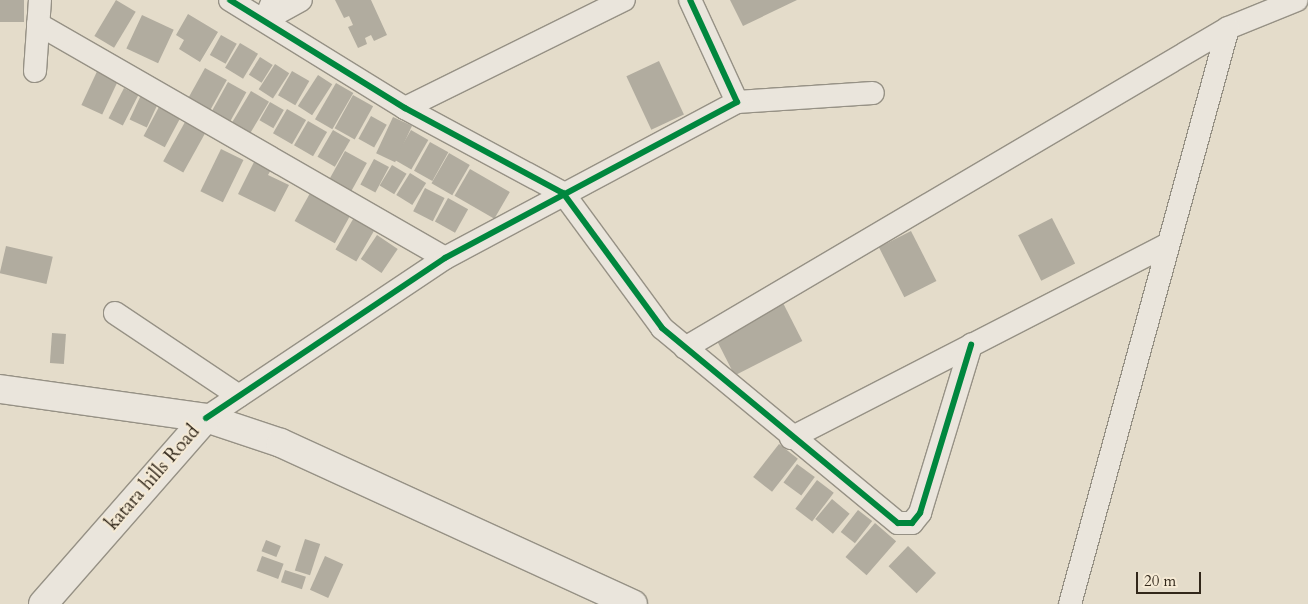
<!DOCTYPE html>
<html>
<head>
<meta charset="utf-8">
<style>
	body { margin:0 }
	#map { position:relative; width:1308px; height:604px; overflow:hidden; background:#e4dcca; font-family:Cardo,serif }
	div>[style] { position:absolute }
	.building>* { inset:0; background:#b1ac9f; transform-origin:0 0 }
	.roads { filter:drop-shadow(1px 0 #969185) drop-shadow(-1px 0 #969185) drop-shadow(0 1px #969185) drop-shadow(0 -1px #969185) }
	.minor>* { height:22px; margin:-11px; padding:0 11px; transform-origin:11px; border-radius:11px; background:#eae5dc }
	.tertiary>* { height:28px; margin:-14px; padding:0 14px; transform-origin:14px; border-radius:14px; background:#eae5dc }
	.secondary>* { height:28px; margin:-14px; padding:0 14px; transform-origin:14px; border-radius:14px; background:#eae5dc }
	.cycleway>* { height:6px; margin:-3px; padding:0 3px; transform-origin:3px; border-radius:3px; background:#00873e }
	span { translate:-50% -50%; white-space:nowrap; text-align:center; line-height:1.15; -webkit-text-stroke:4px #f5ead5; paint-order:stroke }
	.street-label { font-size:19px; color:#31271a }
	.scale { position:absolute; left:1136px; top:572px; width:65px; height:22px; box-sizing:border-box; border:2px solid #31271a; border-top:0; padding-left:6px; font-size:15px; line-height:18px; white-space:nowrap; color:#31271a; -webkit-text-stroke:4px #f5ead5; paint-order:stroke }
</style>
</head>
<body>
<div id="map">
	<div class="building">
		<i style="left:0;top:0;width:24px;height:22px"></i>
		<i style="left:116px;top:0;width:23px;height:42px;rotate:31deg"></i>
		<i style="clip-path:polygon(335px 0,371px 0,387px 35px,374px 41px,371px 35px,365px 38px,367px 44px,358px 48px,348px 27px,353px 25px,349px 16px,344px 18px)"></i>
		<i style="clip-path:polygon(730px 0,797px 0,743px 26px)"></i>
		<i style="clip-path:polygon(188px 14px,218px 32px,200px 62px,179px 49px,184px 40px,176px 35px)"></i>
		<i style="left:142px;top:15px;width:35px;height:37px;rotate:25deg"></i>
		<i style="left:221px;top:35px;width:18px;height:23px;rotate:29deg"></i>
		<i style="left:240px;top:43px;width:21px;height:29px;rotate:31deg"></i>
		<i style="left:260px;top:57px;width:15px;height:21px;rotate:32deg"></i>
		<i style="left:659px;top:61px;width:59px;height:36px;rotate:65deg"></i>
		<i style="left:275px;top:64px;width:17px;height:30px;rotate:33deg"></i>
		<i style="left:100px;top:65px;width:23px;height:44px;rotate:25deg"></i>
		<i style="left:205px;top:68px;width:25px;height:35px;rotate:29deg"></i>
		<i style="left:292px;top:71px;width:20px;height:28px;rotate:30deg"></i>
		<i style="left:318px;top:75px;width:17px;height:37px;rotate:33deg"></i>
		<i style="left:228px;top:82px;width:21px;height:34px;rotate:29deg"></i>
		<i style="left:336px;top:83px;width:20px;height:42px;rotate:30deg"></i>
		<i style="left:124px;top:88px;width:16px;height:34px;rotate:27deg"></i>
		<i style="left:251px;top:91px;width:21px;height:38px;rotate:31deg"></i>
		<i style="left:141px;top:95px;width:19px;height:27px;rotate:25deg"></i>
		<i style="left:353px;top:95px;width:23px;height:38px;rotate:29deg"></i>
		<i style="left:270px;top:102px;width:16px;height:21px;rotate:30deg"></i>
		<i style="left:160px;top:105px;width:24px;height:35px;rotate:28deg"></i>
		<i style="left:287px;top:109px;width:22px;height:28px;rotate:30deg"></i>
		<i style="left:371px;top:116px;width:18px;height:26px;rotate:29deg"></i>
		<i style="left:393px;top:117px;width:21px;height:40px;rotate:25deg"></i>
		<i style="left:308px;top:121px;width:22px;height:28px;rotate:30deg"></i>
		<i style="left:185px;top:122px;width:23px;height:45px;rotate:29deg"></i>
		<i style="left:333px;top:130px;width:20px;height:31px;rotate:30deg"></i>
		<i style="left:411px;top:130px;width:20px;height:34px;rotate:30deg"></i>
		<i style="left:430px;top:142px;width:21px;height:33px;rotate:29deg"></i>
		<i style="left:221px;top:149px;width:25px;height:47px;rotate:26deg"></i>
		<i style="left:345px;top:151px;width:25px;height:32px;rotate:29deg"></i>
		<i style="left:449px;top:153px;width:24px;height:35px;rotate:30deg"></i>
		<i style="clip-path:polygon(256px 158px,273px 166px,268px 175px,289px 185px,275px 212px,238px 194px)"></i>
		<i style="left:374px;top:159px;width:17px;height:29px;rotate:28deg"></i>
		<i style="left:392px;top:165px;width:17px;height:24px;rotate:31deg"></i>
		<i style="left:470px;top:169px;width:46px;height:31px;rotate:30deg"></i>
		<i style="left:410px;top:173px;width:19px;height:26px;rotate:32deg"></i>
		<i style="left:314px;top:186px;width:46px;height:40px;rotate:29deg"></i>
		<i style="left:425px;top:188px;width:22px;height:26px;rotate:27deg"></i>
		<i style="left:448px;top:198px;width:23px;height:27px;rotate:29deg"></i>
		<i style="left:356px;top:214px;width:24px;height:41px;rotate:30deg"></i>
		<i style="left:1052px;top:218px;width:51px;height:38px;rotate:63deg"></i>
		<i style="left:911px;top:231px;width:56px;height:36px;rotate:63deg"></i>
		<i style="left:377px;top:235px;width:25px;height:29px;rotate:34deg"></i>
		<i style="left:6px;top:246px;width:48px;height:28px;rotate:13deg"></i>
		<i style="left:781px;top:299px;width:47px;height:76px;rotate:63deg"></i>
		<i style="left:52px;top:333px;width:14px;height:30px;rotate:4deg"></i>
		<i style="left:779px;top:444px;width:24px;height:42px;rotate:38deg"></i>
		<i style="left:797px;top:464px;width:22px;height:23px;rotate:36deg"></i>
		<i style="left:817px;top:480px;width:21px;height:36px;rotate:37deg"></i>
		<i style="left:832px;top:499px;width:23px;height:26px;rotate:40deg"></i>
		<i style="left:858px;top:510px;width:18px;height:28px;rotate:38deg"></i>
		<i style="left:875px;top:523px;width:28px;height:45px;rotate:41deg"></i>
		<i style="left:305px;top:539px;width:16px;height:33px;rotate:18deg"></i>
		<i style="left:266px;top:540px;width:16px;height:12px;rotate:22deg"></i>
		<i style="left:908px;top:546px;width:39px;height:28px;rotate:44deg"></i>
		<i style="left:262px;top:556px;width:23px;height:16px;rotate:20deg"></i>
		<i style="left:325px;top:556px;width:20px;height:37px;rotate:24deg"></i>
		<i style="left:285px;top:570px;width:22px;height:13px;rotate:18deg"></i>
	</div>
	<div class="roads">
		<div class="minor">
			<i style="left:230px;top:0;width:206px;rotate:31.7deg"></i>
			<i style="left:405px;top:108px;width:179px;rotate:28.3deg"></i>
			<i style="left:563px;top:193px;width:167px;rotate:53.7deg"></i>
			<i style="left:662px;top:328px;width:306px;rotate:39.6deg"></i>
			<i style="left:898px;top:523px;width:14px"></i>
			<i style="left:912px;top:523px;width:13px;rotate:-51deg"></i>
			<i style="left:920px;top:513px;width:176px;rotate:-73.1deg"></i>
			<i style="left:273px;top:0;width:22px;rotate:112deg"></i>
			<i style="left:265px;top:20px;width:41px;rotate:-29.1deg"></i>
			<i style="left:38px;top:24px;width:469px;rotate:29.9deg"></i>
			<i style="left:35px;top:71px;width:71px;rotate:-86deg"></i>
			<i style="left:737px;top:102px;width:136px;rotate:-3.8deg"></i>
			<i style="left:405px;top:108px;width:244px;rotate:-26.3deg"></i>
			<i style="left:115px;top:313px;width:149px;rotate:33.8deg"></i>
			<i style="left:685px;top:348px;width:630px;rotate:-30.51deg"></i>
			<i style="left:1228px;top:28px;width:74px;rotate:-22.1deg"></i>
			<i style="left:206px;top:418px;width:288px;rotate:-33.8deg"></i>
			<i style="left:445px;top:258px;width:331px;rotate:-28.1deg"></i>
			<i style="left:737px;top:102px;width:112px;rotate:-114.7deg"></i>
			<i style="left:791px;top:438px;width:423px;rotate:-27.2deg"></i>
			<i style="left:1070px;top:604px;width:597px;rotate:-74.66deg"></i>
		</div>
		<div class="tertiary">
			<i style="left:206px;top:418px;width:79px;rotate:18.4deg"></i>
			<i style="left:281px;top:443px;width:387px;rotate:24.6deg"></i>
		</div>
		<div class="secondary">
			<i style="left:0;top:389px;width:208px;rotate:8deg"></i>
			<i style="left:43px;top:604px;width:247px;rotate:-48.8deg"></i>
		</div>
	</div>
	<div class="cycleway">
		<i style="left:230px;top:0;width:206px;rotate:31.7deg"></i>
		<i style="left:405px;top:108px;width:179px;rotate:28.3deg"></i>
		<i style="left:563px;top:193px;width:167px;rotate:53.7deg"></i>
		<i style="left:662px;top:328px;width:306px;rotate:39.6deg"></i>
		<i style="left:898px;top:523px;width:14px"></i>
		<i style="left:912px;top:523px;width:13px;rotate:-51deg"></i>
		<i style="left:920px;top:513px;width:176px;rotate:-73.1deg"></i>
		<i style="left:206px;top:418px;width:288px;rotate:-33.8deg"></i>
		<i style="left:445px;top:258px;width:331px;rotate:-28.1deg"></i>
		<i style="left:737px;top:102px;width:112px;rotate:-114.7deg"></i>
	</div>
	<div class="street-label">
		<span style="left:153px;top:478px;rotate:-49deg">katara hills Road</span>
	</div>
	<div class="scale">20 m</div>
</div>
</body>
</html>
